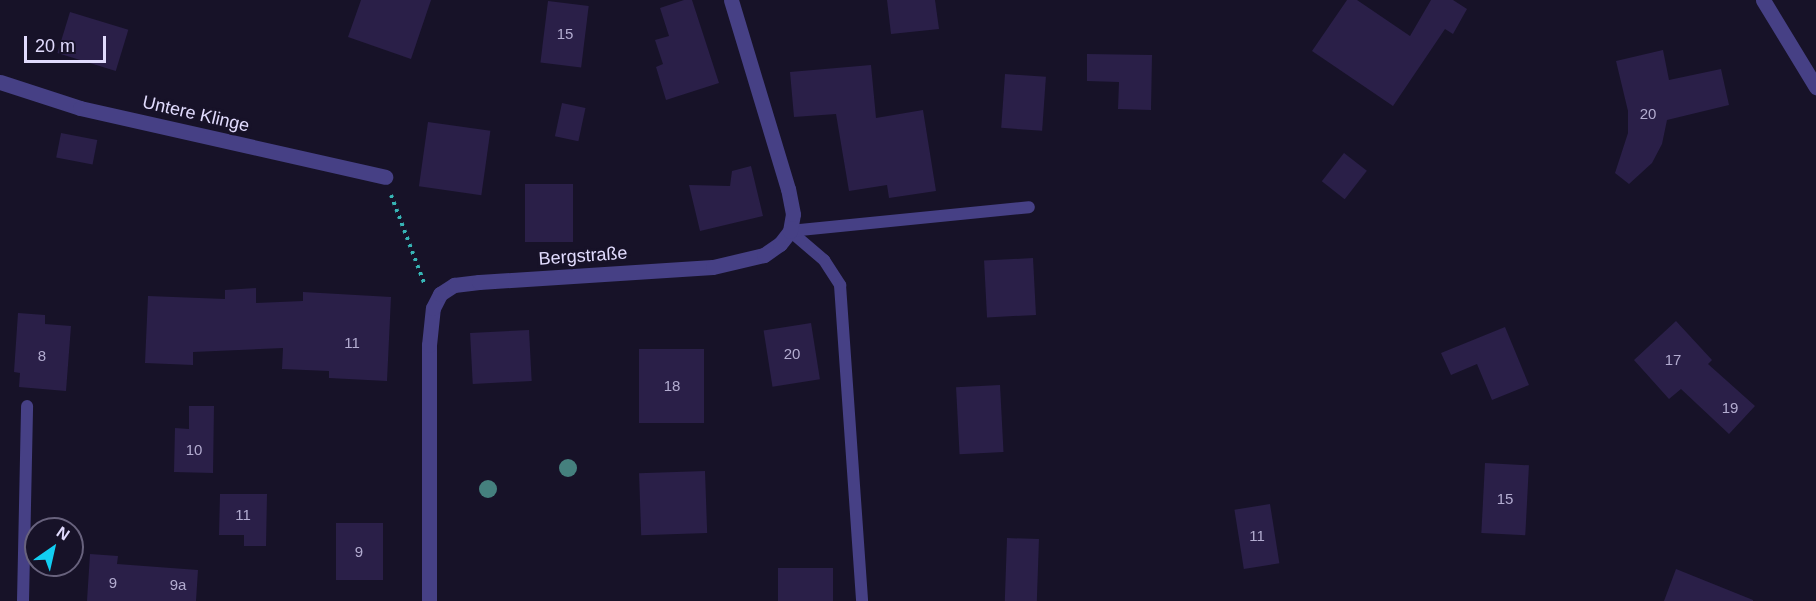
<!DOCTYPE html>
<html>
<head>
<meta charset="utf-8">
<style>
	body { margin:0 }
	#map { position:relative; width:1816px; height:601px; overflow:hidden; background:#171228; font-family:Helvetica,sans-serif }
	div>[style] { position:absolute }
	.building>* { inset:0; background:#2a1f48; transform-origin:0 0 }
	.path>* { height:4px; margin-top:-2px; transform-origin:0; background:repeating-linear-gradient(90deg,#37b5b5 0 3px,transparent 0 7.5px) }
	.lane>* { height:12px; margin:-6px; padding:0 6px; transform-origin:6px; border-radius:6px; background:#464085 }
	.street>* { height:15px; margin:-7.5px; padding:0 7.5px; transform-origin:7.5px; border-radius:7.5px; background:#464085 }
	.trees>* { width:18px; height:18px; margin:-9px; border-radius:50%; background:#45807e }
	span { translate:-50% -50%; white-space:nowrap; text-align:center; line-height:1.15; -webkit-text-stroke:6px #171228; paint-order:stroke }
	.number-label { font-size:15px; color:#b3acd0 }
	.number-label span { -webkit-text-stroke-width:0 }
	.street-label { font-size:18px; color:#e1dbfd }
	.north { position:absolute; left:24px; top:517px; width:60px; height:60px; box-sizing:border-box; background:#171228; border:2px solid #68627d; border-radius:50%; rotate:34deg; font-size:16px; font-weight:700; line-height:24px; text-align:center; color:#e1dbfd }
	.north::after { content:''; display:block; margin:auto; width:21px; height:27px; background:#12cef2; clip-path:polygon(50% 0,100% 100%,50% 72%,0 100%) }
	.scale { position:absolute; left:24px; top:36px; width:82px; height:27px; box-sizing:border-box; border:3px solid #e1dbfd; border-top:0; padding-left:8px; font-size:18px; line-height:21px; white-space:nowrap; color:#e1dbfd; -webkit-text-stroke:4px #171228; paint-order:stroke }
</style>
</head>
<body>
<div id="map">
	<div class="building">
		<i style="clip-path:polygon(361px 0,431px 0,411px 59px,348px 37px)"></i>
		<i style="clip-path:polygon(684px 0,692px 0,719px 83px,666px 100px,656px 67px,663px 64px,655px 40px,669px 36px,660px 8px)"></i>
		<i style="clip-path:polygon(887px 0,935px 0,939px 29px,891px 34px)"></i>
		<i style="clip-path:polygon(1347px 0,1357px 0,1410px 36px,1431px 0,1453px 0,1467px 9px,1453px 34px,1445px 29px,1393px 106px,1312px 51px)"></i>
		<i style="left:548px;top:1px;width:41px;height:62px;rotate:7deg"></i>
		<i style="left:70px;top:12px;width:61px;height:43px;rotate:17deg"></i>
		<i style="clip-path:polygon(1663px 50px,1669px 80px,1721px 69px,1729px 105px,1667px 120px,1662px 144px,1652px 163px,1629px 184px,1615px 173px,1628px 133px,1628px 111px,1616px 61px)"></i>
		<i style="clip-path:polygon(1087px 54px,1152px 55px,1151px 110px,1118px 109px,1119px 82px,1087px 81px)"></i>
		<i style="clip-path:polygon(871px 65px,876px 118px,923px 110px,936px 191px,889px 198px,887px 185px,849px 191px,836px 114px,794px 117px,790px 72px)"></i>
		<i style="left:1005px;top:74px;width:41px;height:54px;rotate:4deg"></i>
		<i style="left:562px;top:103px;width:24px;height:34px;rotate:12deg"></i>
		<i style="left:428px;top:122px;width:63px;height:65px;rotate:8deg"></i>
		<i style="left:61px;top:133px;width:37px;height:25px;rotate:11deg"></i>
		<i style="left:1344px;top:153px;width:29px;height:36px;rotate:38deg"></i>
		<i style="clip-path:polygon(751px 166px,763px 216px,700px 231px,689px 185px,730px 186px,732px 171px)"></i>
		<i style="left:525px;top:184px;width:48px;height:58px"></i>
		<i style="left:1033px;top:258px;width:57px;height:49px;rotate:87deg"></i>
		<i style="clip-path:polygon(256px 288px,256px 303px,303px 301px,303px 292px,391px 297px,387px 381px,329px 378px,329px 371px,282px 369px,283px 348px,193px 352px,193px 365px,145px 363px,148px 296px,225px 299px,225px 290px)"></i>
		<i style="clip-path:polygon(18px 313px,45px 315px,45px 324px,71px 326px,66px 391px,19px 387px,20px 373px,14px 372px)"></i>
		<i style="clip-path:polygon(1676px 321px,1712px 360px,1708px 364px,1755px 406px,1729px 434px,1681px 389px,1669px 399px,1634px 360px)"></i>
		<i style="left:811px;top:323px;width:57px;height:48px;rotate:81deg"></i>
		<i style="clip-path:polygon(1505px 327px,1529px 385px,1492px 400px,1477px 364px,1451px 375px,1441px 353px)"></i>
		<i style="left:529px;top:330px;width:51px;height:59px;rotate:87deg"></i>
		<i style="left:704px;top:349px;width:74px;height:65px;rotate:90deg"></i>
		<i style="left:1000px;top:385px;width:67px;height:44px;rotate:87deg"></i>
		<i style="clip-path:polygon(189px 406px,214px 406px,213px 473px,174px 472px,175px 428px,189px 429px)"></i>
		<i style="left:1485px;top:463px;width:44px;height:70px;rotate:3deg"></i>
		<i style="left:705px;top:471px;width:62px;height:66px;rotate:88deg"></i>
		<i style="clip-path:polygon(220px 494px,267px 494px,266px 546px,244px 546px,244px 535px,219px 535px)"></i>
		<i style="left:1270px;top:504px;width:60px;height:36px;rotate:81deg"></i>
		<i style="left:336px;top:523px;width:47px;height:57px"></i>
		<i style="left:1007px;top:538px;width:32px;height:63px;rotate:2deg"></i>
		<i style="clip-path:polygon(90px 554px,118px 556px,117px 564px,198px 570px,196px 601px,87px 601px)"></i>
		<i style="left:778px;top:568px;width:55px;height:33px"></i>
		<i style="clip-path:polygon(1676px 569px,1753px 600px,1753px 601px,1664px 601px)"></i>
	</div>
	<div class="path">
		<i style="left:391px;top:195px;width:94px;rotate:69.4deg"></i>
	</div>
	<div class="lane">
		<i style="left:790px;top:231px;width:45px;rotate:40.5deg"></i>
		<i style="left:824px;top:260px;width:30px;rotate:57deg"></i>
		<i style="left:840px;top:285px;width:317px;rotate:86deg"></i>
		<i style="left:790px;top:231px;width:240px;rotate:-5.7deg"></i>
		<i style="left:23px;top:601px;width:195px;rotate:-88.8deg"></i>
	</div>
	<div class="street">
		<i style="left:1763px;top:0;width:102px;rotate:58.7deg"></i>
		<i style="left:0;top:82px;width:84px;rotate:18deg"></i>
		<i style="left:80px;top:108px;width:313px;rotate:12.7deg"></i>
		<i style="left:429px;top:601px;width:256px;rotate:-90deg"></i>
		<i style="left:429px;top:345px;width:37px;rotate:-84deg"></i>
		<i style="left:433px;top:308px;width:16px;rotate:-63deg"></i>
		<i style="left:440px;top:294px;width:17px;rotate:-33deg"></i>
		<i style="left:454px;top:285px;width:25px;rotate:-7deg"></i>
		<i style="left:479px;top:282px;width:234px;rotate:-3.7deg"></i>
		<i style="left:713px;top:267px;width:52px;rotate:-13.2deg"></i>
		<i style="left:764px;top:255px;width:19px;rotate:-35deg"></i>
		<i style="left:780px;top:244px;width:16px;rotate:-52deg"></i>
		<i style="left:790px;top:231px;width:17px;rotate:-80deg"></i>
		<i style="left:793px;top:214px;width:25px;rotate:-101deg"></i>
		<i style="left:788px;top:189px;width:197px;rotate:-106.8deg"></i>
	</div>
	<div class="trees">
		<i style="left:568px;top:468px"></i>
		<i style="left:488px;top:489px"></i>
	</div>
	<div class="number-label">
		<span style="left:565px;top:34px">15</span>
		<span style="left:1648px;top:114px">20</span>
		<span style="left:352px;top:343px">11</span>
		<span style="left:792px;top:354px">20</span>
		<span style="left:42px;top:356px">8</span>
		<span style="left:1673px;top:360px">17</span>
		<span style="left:672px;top:386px">18</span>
		<span style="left:1730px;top:408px">19</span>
		<span style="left:194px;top:450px">10</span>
		<span style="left:1505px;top:499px">15</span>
		<span style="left:243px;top:515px">11</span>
		<span style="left:1257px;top:536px">11</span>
		<span style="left:359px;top:552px">9</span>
		<span style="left:113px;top:583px">9</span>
		<span style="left:178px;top:585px">9a</span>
	</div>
	<div class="street-label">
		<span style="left:196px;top:114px;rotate:13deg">Untere Klinge</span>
		<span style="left:583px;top:256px;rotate:-4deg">Bergstraße</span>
	</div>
	<div class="north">N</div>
	<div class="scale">20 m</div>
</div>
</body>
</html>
